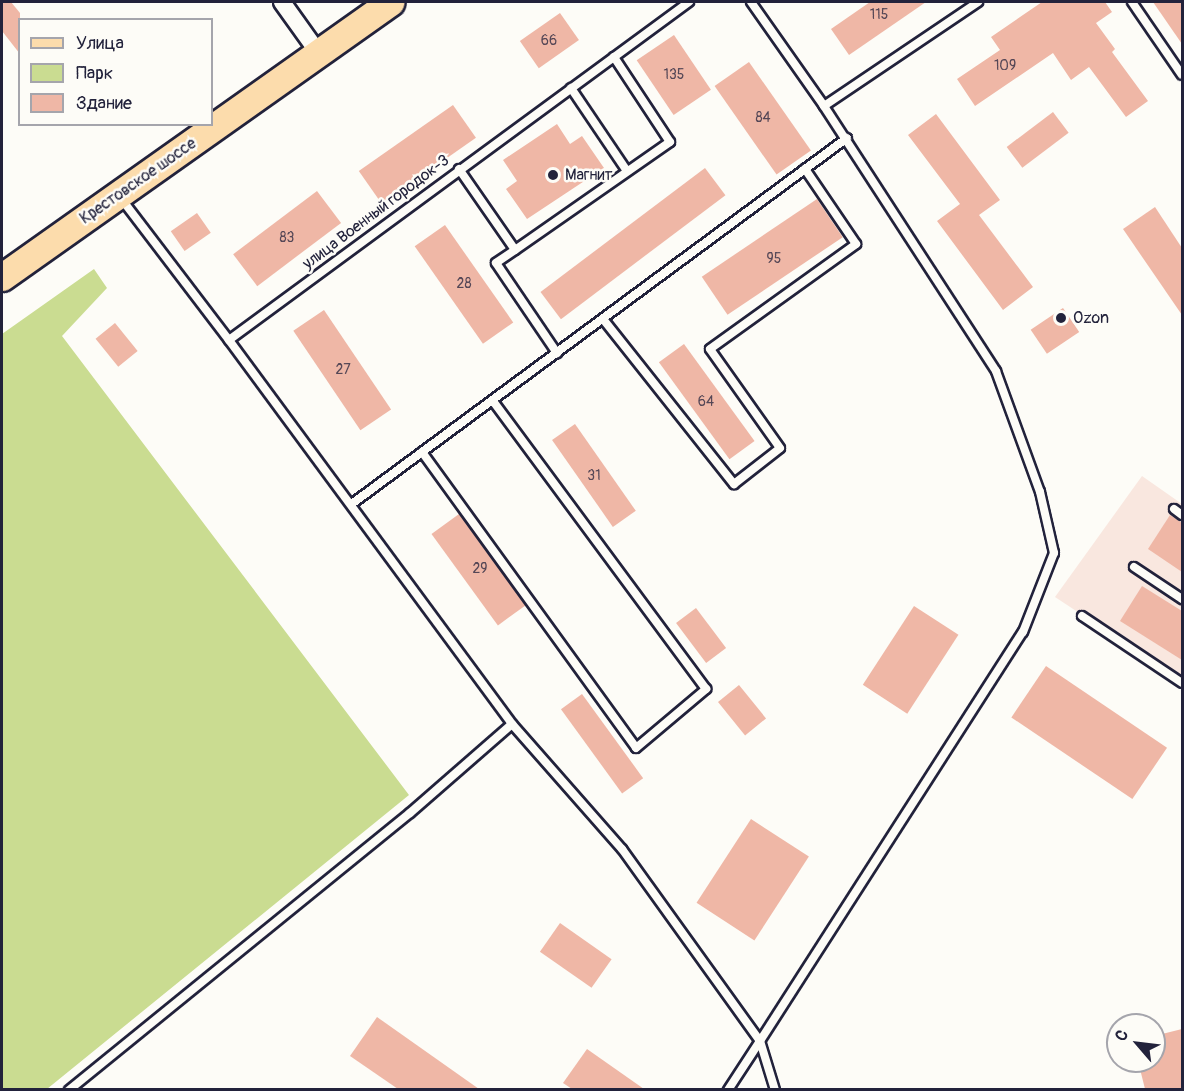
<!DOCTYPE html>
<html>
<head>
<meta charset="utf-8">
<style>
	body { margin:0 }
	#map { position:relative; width:1184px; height:1091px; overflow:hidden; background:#fdfcf7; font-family:Pangolin,sans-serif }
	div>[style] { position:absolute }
	.built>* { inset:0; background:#f9e7df }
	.green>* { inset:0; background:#cadc91 }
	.building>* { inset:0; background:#efb7a6; transform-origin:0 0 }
	.roads { filter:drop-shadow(2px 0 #22223b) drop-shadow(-2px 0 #22223b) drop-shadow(0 2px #22223b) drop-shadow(0 -2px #22223b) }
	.lane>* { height:8px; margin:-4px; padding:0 4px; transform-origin:4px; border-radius:4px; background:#fdfcf7 }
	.street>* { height:16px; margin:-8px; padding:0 8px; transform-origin:8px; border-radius:8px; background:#fdfcf7 }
	.primary>* { height:27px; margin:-13.5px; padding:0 13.5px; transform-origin:13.5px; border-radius:13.5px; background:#fcdcac }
	.dots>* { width:16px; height:16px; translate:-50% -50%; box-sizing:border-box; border:3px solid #fdfcf7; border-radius:50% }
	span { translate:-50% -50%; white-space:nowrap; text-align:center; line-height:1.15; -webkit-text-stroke:5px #fdfcf7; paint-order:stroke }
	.number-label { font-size:14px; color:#554756 }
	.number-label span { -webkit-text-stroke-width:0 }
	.poi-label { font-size:16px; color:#22223b }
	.left { translate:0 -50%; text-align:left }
	.street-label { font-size:16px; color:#22223b }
	.frame { position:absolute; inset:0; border:3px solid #22223b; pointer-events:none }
	.legend { position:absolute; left:18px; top:18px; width:195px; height:108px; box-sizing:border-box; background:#fdfcf7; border:2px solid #a5a5ac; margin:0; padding:8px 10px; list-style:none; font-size:18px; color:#22223b }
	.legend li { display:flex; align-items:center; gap:12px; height:30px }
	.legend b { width:30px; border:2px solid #a5a5ac }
	.north { position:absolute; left:1106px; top:1013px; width:60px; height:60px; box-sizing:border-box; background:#fdfcf7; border:2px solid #a5a5ac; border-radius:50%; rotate:298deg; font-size:16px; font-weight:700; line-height:24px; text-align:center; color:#22223b }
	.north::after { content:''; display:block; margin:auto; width:21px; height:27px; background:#22223b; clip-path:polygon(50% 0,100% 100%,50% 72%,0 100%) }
</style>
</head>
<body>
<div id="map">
	<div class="built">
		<i style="clip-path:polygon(1142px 476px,1182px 504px,1182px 681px,1055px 597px)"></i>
	</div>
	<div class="green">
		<i style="clip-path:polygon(94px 269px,107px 288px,62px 336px,409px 795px,47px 1089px,2px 1089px,2px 334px)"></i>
	</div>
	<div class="building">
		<i style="clip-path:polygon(2px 2px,11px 2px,20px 13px,20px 54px,2px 31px)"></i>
		<i style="clip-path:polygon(870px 2px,926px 2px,849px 55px,831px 29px)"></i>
		<i style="clip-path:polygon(1042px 2px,1105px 2px,1112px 12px,1096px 23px,1115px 49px,1112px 52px,1148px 101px,1126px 117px,1089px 67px,1071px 80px,1053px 53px,975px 106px,957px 79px,1000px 50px,991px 37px)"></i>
		<i style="clip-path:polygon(1153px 2px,1182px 2px,1182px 44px)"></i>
		<i style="left:560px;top:13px;width:33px;height:49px;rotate:55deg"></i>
		<i style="left:674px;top:35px;width:66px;height:45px;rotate:56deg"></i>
		<i style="left:749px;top:62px;width:108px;height:42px;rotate:55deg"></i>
		<i style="left:453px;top:105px;width:40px;height:115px;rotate:55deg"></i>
		<i style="left:1053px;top:112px;width:26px;height:58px;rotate:53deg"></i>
		<i style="clip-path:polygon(936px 114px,1000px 200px,979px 215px,1033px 287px,1003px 310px,937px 221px,960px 204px,908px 135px)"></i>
		<i style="clip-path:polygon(557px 124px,570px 144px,582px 136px,604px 168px,527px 219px,506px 189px,517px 181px,503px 160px)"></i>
		<i style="left:705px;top:168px;width:34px;height:206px;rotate:53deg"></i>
		<i style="left:317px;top:191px;width:40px;height:105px;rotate:53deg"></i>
		<i style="left:817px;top:199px;width:46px;height:139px;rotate:56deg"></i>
		<i style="clip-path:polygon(1155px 207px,1182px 248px,1182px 315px,1123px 229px)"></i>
		<i style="left:197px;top:213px;width:24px;height:32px;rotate:55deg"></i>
		<i style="left:445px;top:225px;width:119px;height:37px;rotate:55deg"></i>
		<i style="left:1063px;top:308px;width:29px;height:39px;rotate:56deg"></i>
		<i style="left:324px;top:310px;width:120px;height:37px;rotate:56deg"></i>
		<i style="left:115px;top:323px;width:36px;height:25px;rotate:51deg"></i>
		<i style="left:684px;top:344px;width:120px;height:31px;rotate:54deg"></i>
		<i style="left:575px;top:424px;width:106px;height:28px;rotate:55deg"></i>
		<i style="left:459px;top:514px;width:113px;height:34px;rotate:54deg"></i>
		<i style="clip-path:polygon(1170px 515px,1182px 523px,1182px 572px,1148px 549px)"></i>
		<i style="clip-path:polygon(1142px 586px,1182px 611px,1182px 660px,1120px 621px)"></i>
		<i style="left:914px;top:606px;width:53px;height:94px;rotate:33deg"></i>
		<i style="left:696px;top:608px;width:50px;height:25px;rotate:53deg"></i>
		<i style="left:1046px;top:666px;width:146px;height:62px;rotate:34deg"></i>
		<i style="left:739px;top:685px;width:43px;height:27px;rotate:51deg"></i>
		<i style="left:582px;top:694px;width:104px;height:26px;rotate:54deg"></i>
		<i style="left:751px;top:819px;width:69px;height:100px;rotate:33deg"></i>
		<i style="left:560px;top:923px;width:63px;height:35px;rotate:35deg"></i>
		<i style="clip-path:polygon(377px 1017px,479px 1089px,398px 1089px,350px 1056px)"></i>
		<i style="clip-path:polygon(1182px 1029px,1182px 1089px,1145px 1089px,1138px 1061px,1154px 1061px,1154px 1036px)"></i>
		<i style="clip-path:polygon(587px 1049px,644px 1089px,572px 1089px,563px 1083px)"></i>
	</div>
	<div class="roads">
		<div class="lane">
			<i style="left:751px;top:2px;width:127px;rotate:54.9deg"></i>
			<i style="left:824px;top:106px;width:186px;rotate:-34deg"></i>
			<i style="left:1132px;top:2px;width:88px;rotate:55.6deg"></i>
			<i style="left:571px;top:88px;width:100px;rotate:56deg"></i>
			<i style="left:459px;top:169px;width:98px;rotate:55.3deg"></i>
			<i style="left:515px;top:250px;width:23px;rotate:146deg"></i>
			<i style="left:496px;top:263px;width:109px;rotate:55.9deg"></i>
			<i style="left:120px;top:197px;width:180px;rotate:52.7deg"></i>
			<i style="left:229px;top:340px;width:571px;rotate:-36.31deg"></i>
			<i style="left:515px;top:250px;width:189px;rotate:-34.9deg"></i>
			<i style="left:670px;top:142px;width:102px;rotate:-123.4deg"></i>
			<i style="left:603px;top:319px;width:211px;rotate:51.6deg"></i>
			<i style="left:734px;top:484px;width:58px;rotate:-38deg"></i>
			<i style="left:780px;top:448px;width:121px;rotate:-125.3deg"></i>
			<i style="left:710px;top:349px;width:180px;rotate:-35.7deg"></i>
			<i style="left:856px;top:244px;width:91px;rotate:-124.2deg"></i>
			<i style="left:229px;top:340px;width:477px;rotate:53.6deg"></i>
			<i style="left:512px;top:724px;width:167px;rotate:48.7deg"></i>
			<i style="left:622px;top:849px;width:236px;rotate:54.3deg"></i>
			<i style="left:760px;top:1041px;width:59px;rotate:123.1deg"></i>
			<i style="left:422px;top:452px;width:365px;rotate:54.1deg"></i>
			<i style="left:636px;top:748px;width:92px;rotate:-40.1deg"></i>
			<i style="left:706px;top:689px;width:358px;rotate:-126.5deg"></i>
			<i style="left:353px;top:503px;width:614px;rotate:-36.46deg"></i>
			<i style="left:1174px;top:509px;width:10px;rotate:37deg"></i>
			<i style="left:1134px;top:567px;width:58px;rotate:33.7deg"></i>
			<i style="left:1082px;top:616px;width:120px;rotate:33.8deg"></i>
			<i style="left:69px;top:1090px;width:439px;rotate:-39.1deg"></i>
			<i style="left:410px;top:813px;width:135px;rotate:-41.1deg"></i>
			<i style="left:775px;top:1090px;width:51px;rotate:-107deg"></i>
			<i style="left:760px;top:1041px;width:486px;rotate:-57.3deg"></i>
			<i style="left:1023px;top:632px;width:85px;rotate:-68.6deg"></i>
			<i style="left:1054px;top:553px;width:63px;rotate:-102.9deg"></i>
			<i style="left:1040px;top:492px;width:129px;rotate:-110deg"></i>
			<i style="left:996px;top:371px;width:316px;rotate:-123deg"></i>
		</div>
		<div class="street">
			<i style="left:282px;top:2px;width:65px;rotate:54.4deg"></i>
		</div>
		<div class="primary">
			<i style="left:2px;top:277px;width:476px;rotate:-35.3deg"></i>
		</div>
	</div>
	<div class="dots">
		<i style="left:553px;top:175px;background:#22223b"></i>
		<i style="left:1061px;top:318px;background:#22223b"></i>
	</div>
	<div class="number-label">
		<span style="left:879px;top:15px">115</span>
		<span style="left:549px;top:41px">66</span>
		<span style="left:1005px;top:66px">109</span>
		<span style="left:674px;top:75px">135</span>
		<span style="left:763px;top:118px">84</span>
		<span style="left:287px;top:238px">83</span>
		<span style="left:774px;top:259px">95</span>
		<span style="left:464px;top:284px">28</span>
		<span style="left:343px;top:370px">27</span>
		<span style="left:706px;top:402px">64</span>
		<span style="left:594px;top:476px">31</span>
		<span style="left:480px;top:569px">29</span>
	</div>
	<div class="poi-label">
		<span class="left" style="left:565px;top:175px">Магнит</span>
		<span class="left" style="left:1073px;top:318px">Ozon</span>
	</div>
	<div class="street-label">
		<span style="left:138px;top:181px;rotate:-35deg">Крестовское шоссе</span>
		<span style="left:376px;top:212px;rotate:-37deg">улица Военный городок-3</span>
	</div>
	<div class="frame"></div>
	<ul class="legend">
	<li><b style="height:8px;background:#fcdcac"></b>Улица</li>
	<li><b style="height:16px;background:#cadc91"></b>Парк</li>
	<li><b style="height:16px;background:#efb7a6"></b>Здание</li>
	</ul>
	<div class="north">С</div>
</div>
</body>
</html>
